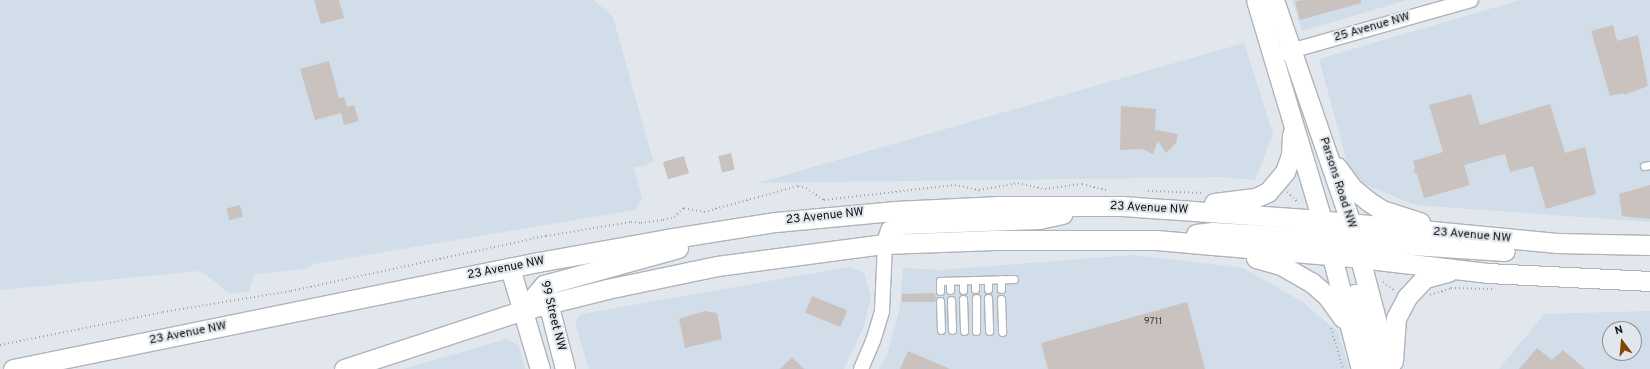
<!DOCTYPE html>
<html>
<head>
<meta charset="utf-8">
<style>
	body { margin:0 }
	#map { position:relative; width:1650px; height:369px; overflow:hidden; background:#e1e7ed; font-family:Overpass,sans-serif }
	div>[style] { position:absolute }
	.built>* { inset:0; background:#d1dde8 }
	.building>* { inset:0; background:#cac2bf; transform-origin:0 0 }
	.path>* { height:2px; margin-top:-1px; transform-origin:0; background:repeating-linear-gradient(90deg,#a1a6ab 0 1px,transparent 0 4px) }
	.roads { filter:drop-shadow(1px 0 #aeb4b9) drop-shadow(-1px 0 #aeb4b9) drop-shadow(0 1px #aeb4b9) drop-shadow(0 -1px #aeb4b9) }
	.lane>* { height:7px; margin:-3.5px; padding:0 3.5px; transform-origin:3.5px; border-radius:3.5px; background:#fff }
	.street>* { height:14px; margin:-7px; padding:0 7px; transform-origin:7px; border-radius:7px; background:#fff }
	.secondary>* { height:19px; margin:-9.5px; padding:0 9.5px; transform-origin:9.5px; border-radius:9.5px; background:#fff }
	span { translate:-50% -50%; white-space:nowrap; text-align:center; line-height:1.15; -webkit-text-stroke:4px #e1e7ed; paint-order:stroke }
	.number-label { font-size:10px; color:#3d3c3d }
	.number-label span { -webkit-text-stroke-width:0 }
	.street-label { font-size:12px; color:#0e1012 }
	.north { position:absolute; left:1602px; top:321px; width:40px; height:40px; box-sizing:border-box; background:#e1e7ed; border:1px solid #8d9195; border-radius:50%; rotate:344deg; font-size:11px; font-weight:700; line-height:16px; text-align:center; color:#0e1012 }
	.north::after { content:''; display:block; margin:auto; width:14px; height:18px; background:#834407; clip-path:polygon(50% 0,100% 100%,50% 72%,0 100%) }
</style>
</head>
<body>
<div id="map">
	<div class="built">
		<i style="clip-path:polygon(0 0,594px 0,613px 17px,653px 161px,645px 166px,634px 167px,642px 199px,635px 210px,313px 264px,306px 269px,255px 274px,249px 291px,230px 294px,201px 271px,0 290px)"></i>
		<i style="clip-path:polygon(1292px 0,1407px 0,1302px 31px)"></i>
		<i style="clip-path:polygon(1520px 0,1650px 0,1650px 222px,1415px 205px,1364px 184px,1348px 165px,1319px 59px)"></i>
		<i style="clip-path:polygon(1244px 43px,1273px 134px,1255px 180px,1220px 177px,758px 183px)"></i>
		<i style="clip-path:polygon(1134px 255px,1243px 268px,1301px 301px,1338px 332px,1349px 369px,879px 369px,888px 352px,900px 307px,903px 268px,939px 270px)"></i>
		<i style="clip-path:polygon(849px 267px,864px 273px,871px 296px,864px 326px,844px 369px,589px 369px,575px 322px,581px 314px)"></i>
		<i style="clip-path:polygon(evenodd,1650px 311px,1650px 369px,1499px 369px,1544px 314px,1650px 311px,1610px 329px,1634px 329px,1634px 353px,1610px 353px,1610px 329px)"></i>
		<i style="clip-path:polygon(506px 339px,518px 345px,525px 369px,404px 369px)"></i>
	</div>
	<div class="building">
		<i style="clip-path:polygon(314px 0,339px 0,344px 18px,321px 24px)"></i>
		<i style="clip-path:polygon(1302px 0,1361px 0,1361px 3px,1300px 20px,1295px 2px)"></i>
		<i style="clip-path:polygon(1613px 25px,1617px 41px,1638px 35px,1648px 86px,1624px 95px,1623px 93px,1610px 96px,1591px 31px)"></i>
		<i style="clip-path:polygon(329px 61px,339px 98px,344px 97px,347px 107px,354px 105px,359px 121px,344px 125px,341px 113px,315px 120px,300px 69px)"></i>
		<i style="clip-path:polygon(1471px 94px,1480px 125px,1550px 104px,1565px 153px,1585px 147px,1596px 194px,1546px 209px,1533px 166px,1510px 172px,1505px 154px,1464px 165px,1470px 185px,1424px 198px,1417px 174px,1413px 172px,1415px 168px,1413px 161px,1443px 152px,1429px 105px)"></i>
		<i style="clip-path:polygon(1121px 106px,1156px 109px,1155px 130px,1178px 134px,1176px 143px,1166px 153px,1158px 141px,1153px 154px,1142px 149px,1120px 150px)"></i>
		<i style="left:731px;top:153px;width:17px;height:13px;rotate:77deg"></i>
		<i style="left:684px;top:156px;width:18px;height:22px;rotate:74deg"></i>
		<i style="clip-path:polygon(1650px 185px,1650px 219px,1622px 216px,1619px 194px)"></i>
		<i style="left:240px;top:205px;width:12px;height:14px;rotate:76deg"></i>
		<i style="clip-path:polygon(902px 294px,935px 293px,936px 298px,935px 302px,902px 302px)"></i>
		<i style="left:812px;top:296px;width:38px;height:18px;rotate:22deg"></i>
		<i style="clip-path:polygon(1187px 302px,1205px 369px,1048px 369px,1041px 343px)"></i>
		<i style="clip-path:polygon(705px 311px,717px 313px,722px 339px,685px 348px,679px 319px)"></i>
		<i style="clip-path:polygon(1537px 348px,1552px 360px,1563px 350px,1585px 369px,1519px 369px)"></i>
		<i style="clip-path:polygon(908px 351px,950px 369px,900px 369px)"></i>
		<i style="clip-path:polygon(792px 357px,804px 369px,780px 369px)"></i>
	</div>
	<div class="path">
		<i style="left:1148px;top:191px;width:56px;rotate:2deg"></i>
		<i style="left:1287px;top:192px;width:16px;rotate:43deg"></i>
		<i style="left:1383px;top:282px;width:14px;rotate:36deg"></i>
		<i style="left:1430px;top:295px;width:22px;rotate:-18deg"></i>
		<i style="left:1451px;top:288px;width:42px;rotate:1.4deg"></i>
		<i style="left:1331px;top:328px;width:43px;rotate:73.7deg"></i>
		<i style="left:0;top:345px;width:166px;rotate:-11.4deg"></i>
		<i style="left:163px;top:312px;width:130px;rotate:-9.3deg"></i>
		<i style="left:291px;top:291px;width:261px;rotate:-12.2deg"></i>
		<i style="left:546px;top:236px;width:86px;rotate:-9.4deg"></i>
		<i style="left:631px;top:222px;width:10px;rotate:6deg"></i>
		<i style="left:641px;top:223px;width:22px;rotate:-8deg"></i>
		<i style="left:663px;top:220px;width:11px;rotate:-15deg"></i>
		<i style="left:674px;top:217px;width:13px;rotate:-42deg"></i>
		<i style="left:684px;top:208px;width:20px;rotate:11deg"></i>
		<i style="left:704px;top:212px;width:98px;rotate:-15.5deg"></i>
		<i style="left:798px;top:186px;width:8px;rotate:14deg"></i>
		<i style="left:806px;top:188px;width:22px;rotate:34deg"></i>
		<i style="left:824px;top:200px;width:132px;rotate:-6.5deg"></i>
		<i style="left:955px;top:185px;width:25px;rotate:12deg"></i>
		<i style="left:979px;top:190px;width:40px;rotate:-10deg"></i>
		<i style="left:1018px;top:183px;width:28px;rotate:13deg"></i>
		<i style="left:1045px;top:189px;width:37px;rotate:-8deg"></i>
		<i style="left:1082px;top:184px;width:25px;rotate:14deg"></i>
	</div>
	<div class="roads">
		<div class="lane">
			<i style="left:1644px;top:166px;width:6px;rotate:-9deg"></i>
			<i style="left:1001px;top:279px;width:10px;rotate:90deg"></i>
			<i style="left:975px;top:280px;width:9px;rotate:90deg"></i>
			<i style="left:988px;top:280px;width:9px;rotate:90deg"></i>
			<i style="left:950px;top:281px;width:9px;rotate:90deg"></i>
			<i style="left:963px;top:281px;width:9px;rotate:90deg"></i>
			<i style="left:940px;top:291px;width:10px;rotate:-90deg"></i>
			<i style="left:940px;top:281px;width:74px;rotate:-1.5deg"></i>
			<i style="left:976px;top:298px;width:33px;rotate:90deg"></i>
			<i style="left:988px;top:298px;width:33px;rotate:88deg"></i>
			<i style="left:963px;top:299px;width:32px;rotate:88deg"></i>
			<i style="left:1001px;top:299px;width:33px;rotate:88deg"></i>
			<i style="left:951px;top:300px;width:30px;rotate:88deg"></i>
			<i style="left:940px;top:301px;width:29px;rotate:88deg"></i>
		</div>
		<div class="street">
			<i style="left:1283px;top:53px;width:195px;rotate:-15.7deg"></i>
			<i style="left:861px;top:369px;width:30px;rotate:-67deg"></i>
			<i style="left:873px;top:341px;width:31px;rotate:-73deg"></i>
			<i style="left:882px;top:311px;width:67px;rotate:-87.4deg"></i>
		</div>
		<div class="secondary">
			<i style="left:1256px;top:0;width:247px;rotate:73.3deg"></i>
			<i style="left:1327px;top:237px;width:136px;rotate:75.6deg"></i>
			<i style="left:1274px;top:0;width:237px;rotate:71deg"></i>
			<i style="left:1351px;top:224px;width:150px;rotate:75.3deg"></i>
			<i style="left:1337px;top:167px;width:26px;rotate:54deg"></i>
			<i style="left:1352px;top:188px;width:21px;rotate:39deg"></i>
			<i style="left:1368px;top:201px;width:17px;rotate:33deg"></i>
			<i style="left:1382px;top:210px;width:40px;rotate:18deg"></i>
			<i style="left:1214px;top:203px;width:41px;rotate:-7deg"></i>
			<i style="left:1255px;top:198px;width:14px;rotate:-25deg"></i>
			<i style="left:1268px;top:192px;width:26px;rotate:-50deg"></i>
			<i style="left:1285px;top:172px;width:18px;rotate:-71deg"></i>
			<i style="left:1291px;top:155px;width:21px;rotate:-87deg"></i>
			<i style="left:1196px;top:234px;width:17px;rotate:-7deg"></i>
			<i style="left:1213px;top:232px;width:88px;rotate:3.3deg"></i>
			<i style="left:1301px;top:237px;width:38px;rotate:-2deg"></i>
			<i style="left:885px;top:244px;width:15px;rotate:-70deg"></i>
			<i style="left:890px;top:230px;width:14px;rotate:-25deg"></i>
			<i style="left:903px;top:224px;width:136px;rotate:-2.1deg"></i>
			<i style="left:1039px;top:219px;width:24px;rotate:-12deg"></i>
			<i style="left:1345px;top:246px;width:21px;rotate:-11deg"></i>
			<i style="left:1366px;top:242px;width:139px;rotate:3.7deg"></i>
			<i style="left:1256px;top:258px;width:26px;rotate:16deg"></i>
			<i style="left:1281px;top:265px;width:34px;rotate:30deg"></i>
			<i style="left:1311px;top:282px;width:21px;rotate:41deg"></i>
			<i style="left:1327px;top:296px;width:27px;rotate:54deg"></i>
			<i style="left:510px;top:268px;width:105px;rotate:73.5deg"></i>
			<i style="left:545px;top:291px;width:81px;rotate:75.6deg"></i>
			<i style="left:1355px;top:294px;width:78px;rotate:74.4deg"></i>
			<i style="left:523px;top:310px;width:33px;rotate:-50deg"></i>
			<i style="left:544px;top:285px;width:139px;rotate:-15.4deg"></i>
			<i style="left:1393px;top:361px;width:43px;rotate:-86deg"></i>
			<i style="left:1396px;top:318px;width:24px;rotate:-62deg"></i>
			<i style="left:1407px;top:297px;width:26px;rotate:-47deg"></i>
			<i style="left:1425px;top:278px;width:24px;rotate:-15deg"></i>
			<i style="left:13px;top:369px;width:536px;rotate:-11.52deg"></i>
			<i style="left:538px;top:262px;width:131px;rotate:-10.1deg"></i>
			<i style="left:667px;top:239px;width:110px;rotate:-8.9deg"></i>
			<i style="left:776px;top:222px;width:120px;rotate:-5.3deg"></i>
			<i style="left:895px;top:211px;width:104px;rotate:-2.8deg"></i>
			<i style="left:999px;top:206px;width:123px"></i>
			<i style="left:1122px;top:206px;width:185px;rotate:4deg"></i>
			<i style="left:1307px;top:219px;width:251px;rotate:5.5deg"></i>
			<i style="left:1557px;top:243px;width:93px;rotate:1.2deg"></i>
			<i style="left:344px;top:369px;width:188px;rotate:-18.2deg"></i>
			<i style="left:523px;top:310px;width:87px;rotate:-14deg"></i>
			<i style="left:607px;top:289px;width:112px;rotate:-11.8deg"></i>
			<i style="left:717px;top:266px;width:169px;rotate:-7.5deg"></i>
			<i style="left:885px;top:244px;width:109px;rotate:-2.1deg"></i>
			<i style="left:994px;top:240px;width:162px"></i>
			<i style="left:1156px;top:240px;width:205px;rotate:5deg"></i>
			<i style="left:1360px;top:258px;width:128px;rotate:6.7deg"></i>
			<i style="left:1487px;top:273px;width:163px;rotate:2.8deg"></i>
		</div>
	</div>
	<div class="number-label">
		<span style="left:1153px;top:322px">9711</span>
	</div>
	<div class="street-label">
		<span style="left:1372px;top:28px;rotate:-16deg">25 Avenue NW</span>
		<span style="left:1337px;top:183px;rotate:72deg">Parsons Road NW</span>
		<span style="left:1149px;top:209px;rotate:3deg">23 Avenue NW</span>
		<span style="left:825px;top:217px;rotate:-6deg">23 Avenue NW</span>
		<span style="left:1472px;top:236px;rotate:5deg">23 Avenue NW</span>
		<span style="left:506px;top:269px;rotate:-11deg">23 Avenue NW</span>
		<span style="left:552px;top:316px;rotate:76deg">99 Street NW</span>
		<span style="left:188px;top:334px;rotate:-11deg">23 Avenue NW</span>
	</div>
	<div class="north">N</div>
</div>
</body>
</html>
